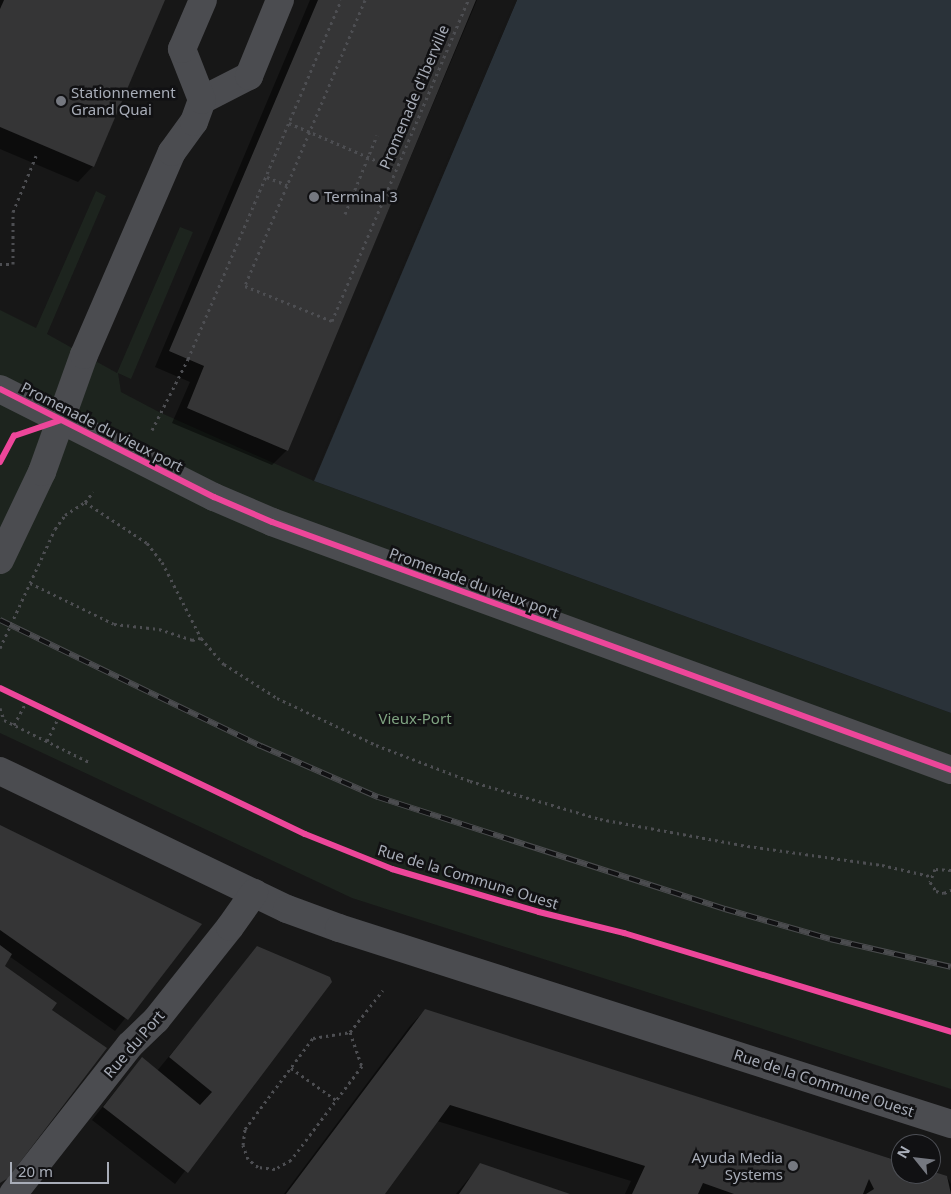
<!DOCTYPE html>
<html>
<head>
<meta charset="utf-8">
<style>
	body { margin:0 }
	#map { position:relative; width:951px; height:1194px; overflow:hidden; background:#171717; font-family:"Noto Sans",sans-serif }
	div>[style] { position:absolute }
	.green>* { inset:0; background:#1d241e }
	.water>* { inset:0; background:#2a3239 }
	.pier>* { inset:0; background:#171717 }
	.shadow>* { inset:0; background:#0007 }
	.building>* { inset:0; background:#353536 }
	.path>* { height:3px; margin-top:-1.5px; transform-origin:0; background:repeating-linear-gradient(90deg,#4d4e52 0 2.5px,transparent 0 6.5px) }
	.minor>* { height:28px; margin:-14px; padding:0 14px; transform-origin:14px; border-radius:14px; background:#4b4c50 }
	.rail>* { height:5.5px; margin-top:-2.75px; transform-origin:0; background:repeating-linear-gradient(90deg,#111113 0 11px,#4b4c4f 0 22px); box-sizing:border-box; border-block:1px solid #4b4c4f }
	.cycleway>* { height:6px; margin:-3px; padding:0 3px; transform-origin:3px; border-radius:3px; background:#ed469a }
	.dots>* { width:14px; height:14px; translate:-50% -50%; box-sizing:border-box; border:2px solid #111113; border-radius:50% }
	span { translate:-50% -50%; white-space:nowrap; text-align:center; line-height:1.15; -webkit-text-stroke:5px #111113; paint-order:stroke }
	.poi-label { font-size:15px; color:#a8adb8 }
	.left { translate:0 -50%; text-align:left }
	.right { translate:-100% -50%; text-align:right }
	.street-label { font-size:15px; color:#a8adb8 }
	.park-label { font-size:15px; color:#7fa381 }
	.north { position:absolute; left:891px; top:1134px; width:50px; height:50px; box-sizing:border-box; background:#111113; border:1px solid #4d4f55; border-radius:50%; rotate:299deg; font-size:14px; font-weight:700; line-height:20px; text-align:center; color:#a8adb8 }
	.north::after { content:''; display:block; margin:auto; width:18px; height:22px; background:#757880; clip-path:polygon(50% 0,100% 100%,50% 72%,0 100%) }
	.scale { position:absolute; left:10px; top:1162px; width:99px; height:22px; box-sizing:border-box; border:2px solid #a8adb8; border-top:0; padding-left:6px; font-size:15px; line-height:18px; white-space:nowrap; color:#a8adb8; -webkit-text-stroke:4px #111113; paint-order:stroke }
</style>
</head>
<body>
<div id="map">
	<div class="green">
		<i style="clip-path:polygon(96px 191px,106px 196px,47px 334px,117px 373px,180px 227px,193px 232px,131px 379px,118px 373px,121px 392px,159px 412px,314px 481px,951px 713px,951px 1089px,352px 898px,0 733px,0 310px,36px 328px)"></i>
	</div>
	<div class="water">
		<i style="clip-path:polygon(517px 0,951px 0,951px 713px,314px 481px)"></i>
	</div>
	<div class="pier">
		<i style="clip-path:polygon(515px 0,517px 0,312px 481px,312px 480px)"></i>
	</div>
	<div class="shadow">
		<i style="clip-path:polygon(0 0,163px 0,93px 166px,78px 182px,0 149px)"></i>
		<i style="clip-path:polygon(310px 0,477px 0,287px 450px,272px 465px,172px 423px,190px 382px,155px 367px)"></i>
		<i style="clip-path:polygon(0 827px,200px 925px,115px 1031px,9px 956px,0 968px)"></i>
		<i style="clip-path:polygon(258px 948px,330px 982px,175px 1184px,92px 1120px,142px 1058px,157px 1071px)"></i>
		<i style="clip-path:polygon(425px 1010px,901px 1162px,901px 1174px,931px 1172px,947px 1177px,951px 1184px,951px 1194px,625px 1194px,631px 1181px,437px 1121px,383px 1194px,284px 1194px,410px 1026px)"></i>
		<i style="clip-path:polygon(480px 1165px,567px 1194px,456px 1194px)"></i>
	</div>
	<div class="building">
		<i style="clip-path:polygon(4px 0,165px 0,94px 167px,0 127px,0 9px)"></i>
		<i style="clip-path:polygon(318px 0,476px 0,288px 451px,187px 408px,204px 366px,169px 351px)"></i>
		<i style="clip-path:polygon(0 825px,202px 924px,128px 1020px,0 930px)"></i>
		<i style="clip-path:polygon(0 945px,12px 954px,5px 966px,57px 1003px,52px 1010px,107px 1048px,8px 1178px,0 1183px)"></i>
		<i style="clip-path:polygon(257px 946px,330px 977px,332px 982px,188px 1173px,103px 1107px,142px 1057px,200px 1105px,212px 1092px,169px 1057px)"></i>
		<i style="clip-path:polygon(425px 1009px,901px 1162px,901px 1174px,931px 1174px,931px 1171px,947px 1176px,951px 1194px,866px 1194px,874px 1189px,869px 1179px,863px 1194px,734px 1194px,703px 1183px,698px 1194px,632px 1194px,645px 1166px,450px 1105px,385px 1194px,286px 1194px)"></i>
		<i style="clip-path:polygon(480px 1163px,570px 1194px,459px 1194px)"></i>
	</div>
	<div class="path">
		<i style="left:365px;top:0;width:310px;rotate:112.8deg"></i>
		<i style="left:245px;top:286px;width:94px;rotate:21.9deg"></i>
		<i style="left:332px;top:321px;width:349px;rotate:-67deg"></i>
		<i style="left:289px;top:123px;width:116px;rotate:23.3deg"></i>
		<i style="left:267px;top:177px;width:22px;rotate:22deg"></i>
		<i style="left:345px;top:214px;width:85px;rotate:-67.9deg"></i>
		<i style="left:0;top:264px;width:13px"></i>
		<i style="left:13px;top:264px;width:52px;rotate:-90deg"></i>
		<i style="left:13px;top:212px;width:61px;rotate:-67.7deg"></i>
		<i style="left:152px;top:430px;width:80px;rotate:-63.1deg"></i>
		<i style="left:188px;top:359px;width:390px;rotate:-66.9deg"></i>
		<i style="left:85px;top:502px;width:74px;rotate:33.5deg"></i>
		<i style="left:147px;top:543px;width:24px;rotate:52deg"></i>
		<i style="left:162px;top:562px;width:85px;rotate:62.8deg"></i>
		<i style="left:201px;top:638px;width:35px;rotate:49deg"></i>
		<i style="left:224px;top:664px;width:63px;rotate:32.7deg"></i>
		<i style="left:277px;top:698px;width:110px;rotate:25.4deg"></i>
		<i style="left:376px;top:745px;width:101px;rotate:21deg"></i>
		<i style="left:470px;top:781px;width:135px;rotate:16.3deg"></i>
		<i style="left:600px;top:819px;width:143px;rotate:10.4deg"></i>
		<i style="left:741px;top:845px;width:142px;rotate:8.1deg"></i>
		<i style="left:882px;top:865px;width:49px;rotate:12.9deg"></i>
		<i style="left:30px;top:583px;width:93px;rotate:26deg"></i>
		<i style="left:114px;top:624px;width:45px;rotate:6.3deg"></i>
		<i style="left:159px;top:629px;width:35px;rotate:18deg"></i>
		<i style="left:192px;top:640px;width:9px;rotate:-13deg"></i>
		<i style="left:0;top:648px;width:131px;rotate:-65.2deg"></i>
		<i style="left:55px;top:529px;width:17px;rotate:-54deg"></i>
		<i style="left:65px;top:515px;width:24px;rotate:-33deg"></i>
		<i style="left:85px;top:502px;width:13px;rotate:-51deg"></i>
		<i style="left:0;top:708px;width:13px;rotate:72deg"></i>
		<i style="left:4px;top:720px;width:95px;rotate:26.3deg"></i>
		<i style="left:14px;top:725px;width:27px;rotate:-62deg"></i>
		<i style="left:47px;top:741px;width:28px;rotate:-64deg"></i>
		<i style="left:951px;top:870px;width:16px;rotate:-176deg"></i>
		<i style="left:935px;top:869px;width:14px;rotate:111deg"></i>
		<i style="left:930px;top:882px;width:11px;rotate:56deg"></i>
		<i style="left:936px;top:891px;width:8px;rotate:14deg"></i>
		<i style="left:944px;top:893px;width:8px;rotate:-23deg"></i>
		<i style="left:350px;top:1032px;width:36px;rotate:71deg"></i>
		<i style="left:362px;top:1066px;width:118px;rotate:127.1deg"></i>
		<i style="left:291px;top:1160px;width:18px;rotate:151deg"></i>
		<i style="left:275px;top:1169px;width:17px;rotate:-173deg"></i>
		<i style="left:258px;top:1167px;width:13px;rotate:-141deg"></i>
		<i style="left:248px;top:1159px;width:15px;rotate:-110deg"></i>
		<i style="left:243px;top:1145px;width:16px;rotate:-83deg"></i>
		<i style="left:245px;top:1129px;width:114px;rotate:-53.2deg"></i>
		<i style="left:313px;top:1038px;width:37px;rotate:-9deg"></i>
		<i style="left:350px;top:1032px;width:53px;rotate:-51.8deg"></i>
		<i style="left:291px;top:1068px;width:55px;rotate:35.4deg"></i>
	</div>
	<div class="minor">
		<i style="left:202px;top:100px;width:53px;rotate:-27.1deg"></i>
		<i style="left:249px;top:76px;width:82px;rotate:-67.8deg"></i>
		<i style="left:0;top:389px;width:240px;rotate:26.8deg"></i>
		<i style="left:214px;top:497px;width:63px;rotate:23.3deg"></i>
		<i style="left:272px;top:522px;width:723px;rotate:20.06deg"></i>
		<i style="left:0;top:560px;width:98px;rotate:-64.5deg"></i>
		<i style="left:42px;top:472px;width:124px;rotate:-70.3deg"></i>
		<i style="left:84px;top:355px;width:221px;rotate:-66.6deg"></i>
		<i style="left:172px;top:152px;width:37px;rotate:-54deg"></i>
		<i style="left:194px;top:122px;width:23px;rotate:-70deg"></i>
		<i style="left:202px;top:100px;width:55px;rotate:-111.4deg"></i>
		<i style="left:182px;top:49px;width:53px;rotate:-66.8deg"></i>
		<i style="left:0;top:771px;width:318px;rotate:25.7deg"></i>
		<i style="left:287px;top:909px;width:55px;rotate:20.1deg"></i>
		<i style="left:339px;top:928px;width:643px;rotate:17.76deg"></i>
		<i style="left:13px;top:1194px;width:189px;rotate:-51.9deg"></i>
		<i style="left:130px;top:1045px;width:36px;rotate:-44deg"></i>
		<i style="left:156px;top:1020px;width:119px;rotate:-51.5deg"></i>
		<i style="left:230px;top:927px;width:42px;rotate:-54.8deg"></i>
	</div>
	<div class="rail">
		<i style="left:0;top:620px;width:290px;rotate:25.8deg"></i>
		<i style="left:261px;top:746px;width:128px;rotate:23.6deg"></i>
		<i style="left:378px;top:797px;width:365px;rotate:17.9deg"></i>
		<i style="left:725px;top:909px;width:109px;rotate:15.9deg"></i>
		<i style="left:830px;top:939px;width:124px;rotate:13deg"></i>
	</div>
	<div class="cycleway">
		<i style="left:0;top:389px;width:240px;rotate:26.8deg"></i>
		<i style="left:214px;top:497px;width:63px;rotate:23.3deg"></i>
		<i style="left:272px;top:522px;width:723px;rotate:20.06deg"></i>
		<i style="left:0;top:462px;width:30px;rotate:-62deg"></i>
		<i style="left:14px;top:436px;width:50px;rotate:-18.8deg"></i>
		<i style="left:0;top:688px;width:338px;rotate:25.6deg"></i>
		<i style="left:305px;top:834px;width:94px;rotate:21.9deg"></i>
		<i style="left:392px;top:869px;width:153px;rotate:16.3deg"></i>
		<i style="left:539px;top:912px;width:88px;rotate:13.9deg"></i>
		<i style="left:624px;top:933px;width:342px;rotate:16.8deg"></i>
	</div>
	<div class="dots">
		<i style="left:61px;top:101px;background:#757880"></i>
		<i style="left:314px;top:197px;background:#757880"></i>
		<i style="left:793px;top:1166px;background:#757880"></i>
	</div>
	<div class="poi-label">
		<span class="left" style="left:71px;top:101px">Stationnement<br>Grand Quai</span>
		<span class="left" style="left:324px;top:197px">Terminal 3</span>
		<span class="right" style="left:783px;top:1166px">Ayuda Media<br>Systems</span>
	</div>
	<div class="street-label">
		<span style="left:414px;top:97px;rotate:-67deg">Promenade d'Iberville</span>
		<span style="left:102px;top:427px;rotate:27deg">Promenade du vieux port</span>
		<span style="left:474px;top:583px;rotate:20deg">Promenade du vieux port</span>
		<span style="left:468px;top:877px;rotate:17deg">Rue de la Commune Ouest</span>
		<span style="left:134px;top:1044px;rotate:-49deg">Rue du Port</span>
		<span style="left:824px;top:1083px;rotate:18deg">Rue de la Commune Ouest</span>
	</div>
	<div class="park-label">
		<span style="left:415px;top:719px">Vieux-Port</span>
	</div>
	<div class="north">N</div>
	<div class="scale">20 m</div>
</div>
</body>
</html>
